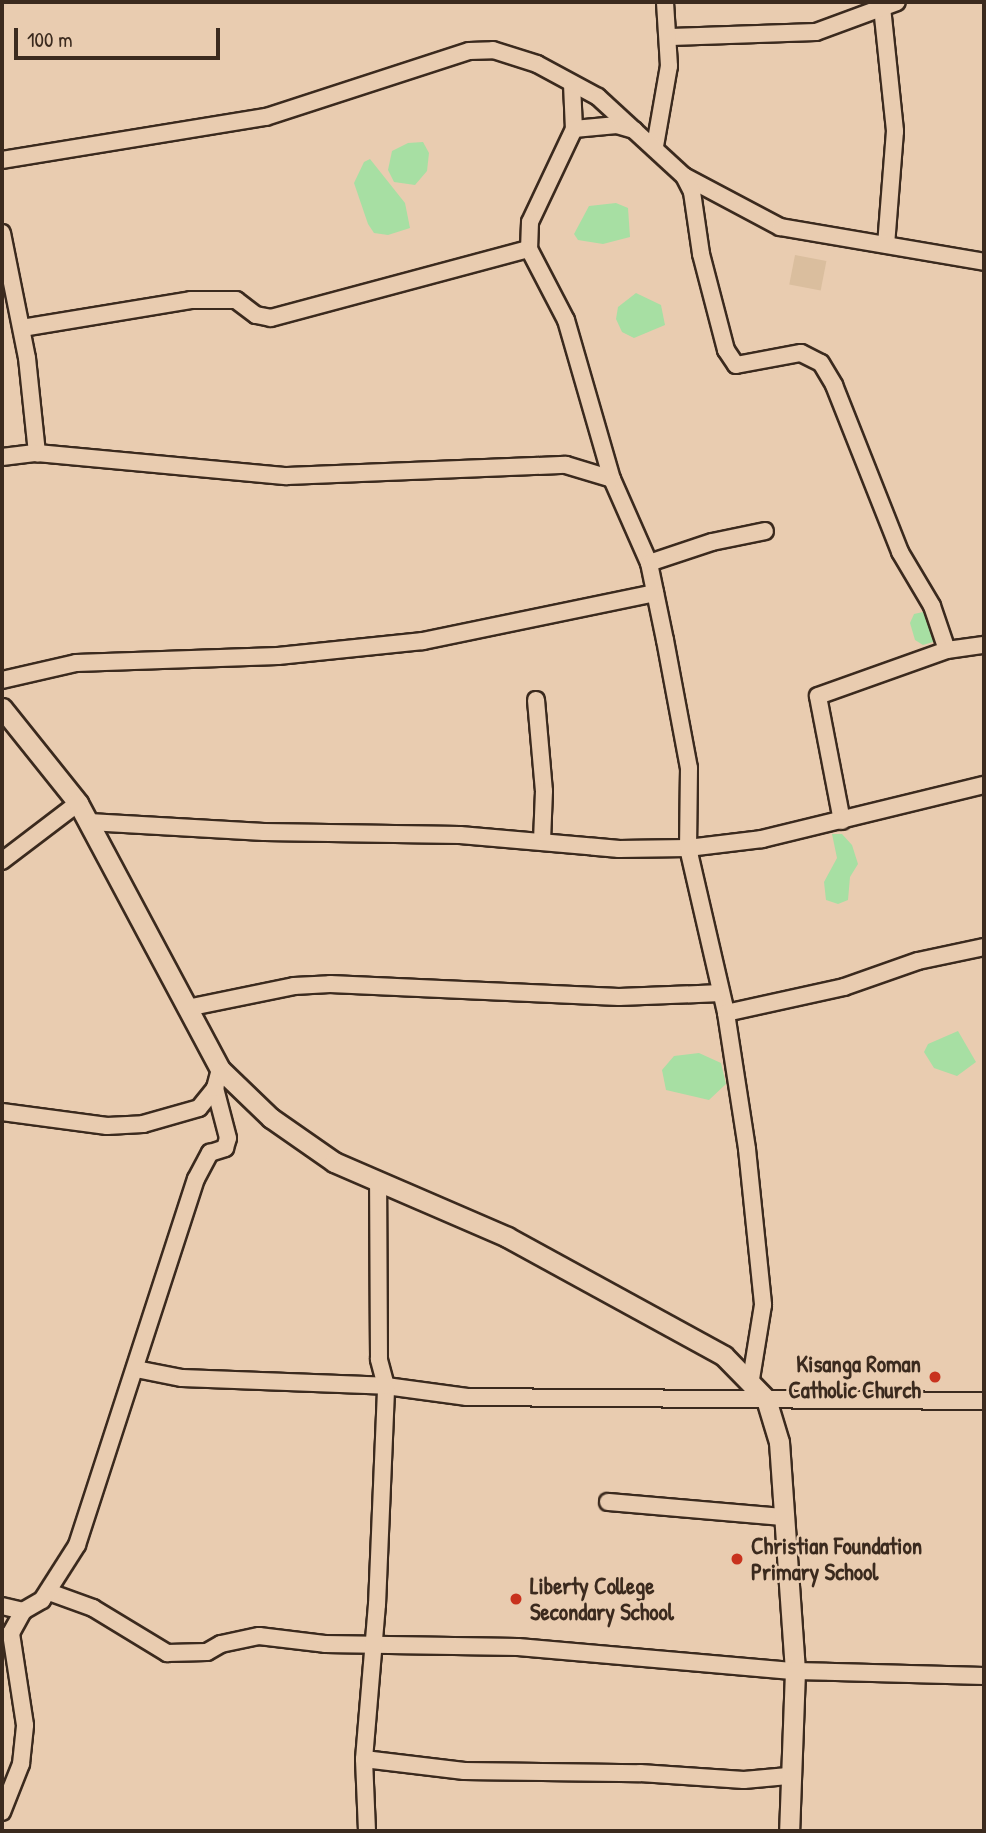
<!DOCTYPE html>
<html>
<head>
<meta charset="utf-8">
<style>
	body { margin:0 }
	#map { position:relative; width:986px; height:1833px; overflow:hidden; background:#e9ccb0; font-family:"Patrick Hand",sans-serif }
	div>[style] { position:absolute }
	.built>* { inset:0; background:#dabe9e; transform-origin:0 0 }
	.green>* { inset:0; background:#a7dfa3 }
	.roads { filter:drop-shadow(2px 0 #3b2a1e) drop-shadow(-2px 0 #3b2a1e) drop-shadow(0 2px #3b2a1e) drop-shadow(0 -2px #3b2a1e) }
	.minor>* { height:16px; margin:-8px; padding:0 8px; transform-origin:8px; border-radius:8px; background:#e9ccb0 }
	.tertiary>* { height:19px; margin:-9.5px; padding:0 9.5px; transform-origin:9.5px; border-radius:9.5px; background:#e9ccb0 }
	.dots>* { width:19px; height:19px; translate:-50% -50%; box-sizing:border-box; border:4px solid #e9ccb0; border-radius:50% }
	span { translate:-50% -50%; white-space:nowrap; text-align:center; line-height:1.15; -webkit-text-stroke:5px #e9ccb0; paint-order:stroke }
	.poi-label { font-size:23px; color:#3b2a1e; font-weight:700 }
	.right { translate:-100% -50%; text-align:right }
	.left { translate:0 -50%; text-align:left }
	.frame { position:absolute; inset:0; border:4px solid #3b2a1e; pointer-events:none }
	.scale { position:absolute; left:14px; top:28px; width:206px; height:32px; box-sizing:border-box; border:4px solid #3b2a1e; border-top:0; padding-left:9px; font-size:21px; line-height:24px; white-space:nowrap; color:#3b2a1e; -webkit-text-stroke:5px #e9ccb0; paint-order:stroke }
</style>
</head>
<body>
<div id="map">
	<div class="built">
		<i style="left:795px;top:255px;width:32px;height:30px;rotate:11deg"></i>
	</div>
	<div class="green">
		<i style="clip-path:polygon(423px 142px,429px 153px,427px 171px,415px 185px,394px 182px,388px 170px,392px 151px,408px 143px)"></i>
		<i style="clip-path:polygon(370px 159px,405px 203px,410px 228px,388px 235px,374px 233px,368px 224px,354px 183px,364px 162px)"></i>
		<i style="clip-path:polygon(616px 203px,628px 208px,630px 237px,603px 244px,578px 240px,574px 234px,589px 206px)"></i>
		<i style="clip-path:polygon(636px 293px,661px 305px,665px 325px,634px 338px,622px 332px,616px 319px,618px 307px)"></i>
		<i style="clip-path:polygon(923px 612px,934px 637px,933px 642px,923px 645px,915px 640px,910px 623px,914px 614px)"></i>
		<i style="clip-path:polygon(832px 834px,842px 834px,852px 845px,858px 864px,850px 877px,848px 900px,838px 904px,826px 900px,824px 882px,837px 858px)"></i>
		<i style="clip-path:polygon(958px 1031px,976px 1062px,957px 1076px,934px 1068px,924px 1052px,928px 1044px)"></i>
		<i style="clip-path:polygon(699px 1053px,721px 1063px,726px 1084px,709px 1100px,666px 1090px,662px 1070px,674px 1056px)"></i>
	</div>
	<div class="roads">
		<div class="minor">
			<i style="left:882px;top:7px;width:125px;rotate:84deg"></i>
			<i style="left:895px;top:131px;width:114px;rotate:94.5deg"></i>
			<i style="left:671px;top:37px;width:145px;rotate:-2deg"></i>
			<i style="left:816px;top:32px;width:86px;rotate:-20.3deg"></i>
			<i style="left:572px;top:84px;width:45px;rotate:87.5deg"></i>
			<i style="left:574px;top:129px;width:103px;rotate:115.3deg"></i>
			<i style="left:530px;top:222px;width:27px;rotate:92deg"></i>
			<i style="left:529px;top:249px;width:80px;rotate:62.5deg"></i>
			<i style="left:566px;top:320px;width:166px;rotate:73.9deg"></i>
			<i style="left:612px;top:479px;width:92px;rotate:66.2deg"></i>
			<i style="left:649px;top:563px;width:79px;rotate:78.3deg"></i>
			<i style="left:665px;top:640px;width:130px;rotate:79.4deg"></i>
			<i style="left:689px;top:768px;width:80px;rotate:90.7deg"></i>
			<i style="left:688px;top:848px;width:169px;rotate:77deg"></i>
			<i style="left:726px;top:1013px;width:138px;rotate:81.2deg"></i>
			<i style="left:747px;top:1149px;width:157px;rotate:84.1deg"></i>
			<i style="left:763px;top:1305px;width:75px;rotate:99.2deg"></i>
			<i style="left:574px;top:129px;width:43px;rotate:-5.3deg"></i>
			<i style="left:617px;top:125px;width:18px;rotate:16deg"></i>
			<i style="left:655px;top:146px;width:81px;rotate:-80.1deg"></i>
			<i style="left:669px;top:66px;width:64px;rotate:-93.6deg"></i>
			<i style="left:2px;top:160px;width:267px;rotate:-9.3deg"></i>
			<i style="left:266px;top:117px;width:213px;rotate:-18deg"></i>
			<i style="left:469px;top:51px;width:24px;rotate:-2deg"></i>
			<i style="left:493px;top:50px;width:46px;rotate:17.7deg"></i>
			<i style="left:537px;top:64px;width:69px;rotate:28.4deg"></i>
			<i style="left:598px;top:97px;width:117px;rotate:42.6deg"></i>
			<i style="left:684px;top:176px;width:109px;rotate:28deg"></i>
			<i style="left:780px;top:227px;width:207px;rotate:9.7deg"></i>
			<i style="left:684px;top:176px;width:18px;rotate:63deg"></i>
			<i style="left:692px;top:192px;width:63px;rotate:81.7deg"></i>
			<i style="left:701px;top:254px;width:99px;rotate:75.4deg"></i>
			<i style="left:726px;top:350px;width:18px;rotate:56deg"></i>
			<i style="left:736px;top:365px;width:66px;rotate:-10.5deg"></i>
			<i style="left:801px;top:353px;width:22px;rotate:27deg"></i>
			<i style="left:821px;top:363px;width:26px;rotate:59deg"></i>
			<i style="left:834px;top:385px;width:180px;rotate:68.4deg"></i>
			<i style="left:900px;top:552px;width:63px;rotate:59.3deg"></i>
			<i style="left:932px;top:606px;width:46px;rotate:71.2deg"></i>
			<i style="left:2px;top:233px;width:127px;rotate:78.7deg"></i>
			<i style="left:27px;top:358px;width:96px;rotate:84deg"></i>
			<i style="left:22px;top:328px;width:171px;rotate:-9.4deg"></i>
			<i style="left:191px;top:300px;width:45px"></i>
			<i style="left:236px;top:300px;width:25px;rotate:37deg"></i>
			<i style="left:256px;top:315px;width:15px;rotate:11deg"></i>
			<i style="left:271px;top:318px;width:267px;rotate:-15deg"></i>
			<i style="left:2px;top:457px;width:35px;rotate:-7deg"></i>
			<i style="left:37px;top:453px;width:251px;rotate:5.3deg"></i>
			<i style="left:287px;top:476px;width:279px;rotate:-2.3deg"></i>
			<i style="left:566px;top:465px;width:48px;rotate:16.9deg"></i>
			<i style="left:649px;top:563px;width:66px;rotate:-18.4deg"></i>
			<i style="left:712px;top:542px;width:54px;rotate:-11.7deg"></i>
			<i style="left:2px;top:680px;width:76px;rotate:-12.9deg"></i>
			<i style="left:76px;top:663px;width:202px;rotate:-2deg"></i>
			<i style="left:278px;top:656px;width:146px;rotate:-5.9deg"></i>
			<i style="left:423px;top:641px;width:237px;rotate:-11.7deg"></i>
			<i style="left:536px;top:700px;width:91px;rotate:85deg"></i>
			<i style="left:544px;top:791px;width:49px;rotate:92.3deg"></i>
			<i style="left:842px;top:821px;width:127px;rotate:-100.9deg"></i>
			<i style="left:818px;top:696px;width:137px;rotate:-19.6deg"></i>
			<i style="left:947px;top:650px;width:37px;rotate:-8deg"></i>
			<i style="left:89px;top:822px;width:175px;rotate:3.3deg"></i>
			<i style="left:264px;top:832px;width:196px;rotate:0.9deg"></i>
			<i style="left:460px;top:835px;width:160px;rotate:5deg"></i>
			<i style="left:619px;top:849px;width:69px;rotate:-0.8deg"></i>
			<i style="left:688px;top:848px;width:75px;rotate:-6.9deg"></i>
			<i style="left:762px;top:839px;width:228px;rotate:-13.7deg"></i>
			<i style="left:2px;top:861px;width:96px;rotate:-37.3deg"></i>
			<i style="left:187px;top:1008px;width:109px;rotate:-11.6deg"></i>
			<i style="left:294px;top:986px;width:36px;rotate:-3deg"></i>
			<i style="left:330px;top:984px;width:289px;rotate:2.6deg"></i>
			<i style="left:619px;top:997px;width:102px;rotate:-2.2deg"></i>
			<i style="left:726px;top:1013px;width:121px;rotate:-12.4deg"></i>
			<i style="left:844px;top:987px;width:78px;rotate:-19.4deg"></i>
			<i style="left:918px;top:961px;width:67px;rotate:-12deg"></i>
			<i style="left:2px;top:1112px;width:106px;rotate:7.6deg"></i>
			<i style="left:107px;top:1126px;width:36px;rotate:-3deg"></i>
			<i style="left:143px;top:1124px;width:58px;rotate:-15.9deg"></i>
			<i style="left:199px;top:1108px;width:26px;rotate:-51deg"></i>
			<i style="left:136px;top:1369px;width:47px;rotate:11.1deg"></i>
			<i style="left:182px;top:1378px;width:204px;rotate:2.2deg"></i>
			<i style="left:386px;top:1386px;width:82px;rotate:7.7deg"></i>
			<i style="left:467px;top:1397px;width:517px;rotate:0.44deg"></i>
			<i style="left:608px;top:1502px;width:176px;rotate:4.9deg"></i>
			<i style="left:49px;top:1592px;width:47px;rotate:20deg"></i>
			<i style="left:93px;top:1608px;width:87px;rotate:31.3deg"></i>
			<i style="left:167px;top:1653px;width:40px;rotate:-1.4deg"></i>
			<i style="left:207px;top:1652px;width:16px;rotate:-30deg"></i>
			<i style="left:221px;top:1644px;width:39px;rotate:-12deg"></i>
			<i style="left:259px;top:1636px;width:66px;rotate:6.9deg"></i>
			<i style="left:325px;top:1644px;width:193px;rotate:0.9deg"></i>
			<i style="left:518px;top:1647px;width:278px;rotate:5deg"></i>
			<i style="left:795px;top:1671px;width:189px;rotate:1.5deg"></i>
			<i style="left:2px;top:1606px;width:22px;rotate:13deg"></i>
			<i style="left:23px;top:1611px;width:22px;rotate:-30deg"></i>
			<i style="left:42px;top:1600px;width:65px;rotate:-57.5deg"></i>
			<i style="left:77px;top:1545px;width:385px;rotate:-72deg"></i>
			<i style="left:196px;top:1179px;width:30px;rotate:-62deg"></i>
			<i style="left:210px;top:1153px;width:16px;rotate:-18deg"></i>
			<i style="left:225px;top:1148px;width:10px;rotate:-73deg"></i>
			<i style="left:228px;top:1138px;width:52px;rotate:-104.6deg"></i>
			<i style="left:215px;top:1088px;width:20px;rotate:-75deg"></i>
			<i style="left:364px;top:1759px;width:101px;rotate:6.8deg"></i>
			<i style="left:464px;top:1771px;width:176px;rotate:0.7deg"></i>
			<i style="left:640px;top:1773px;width:104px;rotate:3.9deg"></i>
			<i style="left:744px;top:1780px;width:44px;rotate:-5.2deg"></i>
			<i style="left:2px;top:1812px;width:52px;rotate:-68.4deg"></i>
			<i style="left:21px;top:1764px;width:39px;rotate:-84deg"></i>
			<i style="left:25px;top:1725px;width:93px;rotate:-98.7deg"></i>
			<i style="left:11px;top:1633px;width:25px;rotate:-61deg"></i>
			<i style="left:367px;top:1831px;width:72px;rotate:-92.4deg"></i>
			<i style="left:364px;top:1759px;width:155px;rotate:-85.2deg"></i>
			<i style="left:377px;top:1605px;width:219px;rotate:-87.6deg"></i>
			<i style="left:386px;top:1386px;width:28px;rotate:-105deg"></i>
			<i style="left:379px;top:1359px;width:176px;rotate:-90.3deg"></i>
		</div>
		<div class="tertiary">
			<i style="left:2px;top:708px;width:122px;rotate:51.3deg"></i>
			<i style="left:78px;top:803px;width:302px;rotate:61.9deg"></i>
			<i style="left:220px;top:1069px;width:71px;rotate:43.9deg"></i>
			<i style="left:271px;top:1118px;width:77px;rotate:34.9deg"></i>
			<i style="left:334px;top:1162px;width:189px;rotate:23.4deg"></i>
			<i style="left:507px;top:1237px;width:247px;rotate:28.7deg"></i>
			<i style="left:724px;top:1356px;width:60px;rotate:45.7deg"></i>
			<i style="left:766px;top:1399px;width:45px;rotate:73.2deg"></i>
			<i style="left:779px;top:1442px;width:230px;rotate:86deg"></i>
			<i style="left:795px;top:1671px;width:160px;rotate:92.1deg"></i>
		</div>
	</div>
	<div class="dots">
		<i style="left:935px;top:1377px;background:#c8321e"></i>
		<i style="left:737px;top:1559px;background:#c8321e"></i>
		<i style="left:516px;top:1599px;background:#c8321e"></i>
	</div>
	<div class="poi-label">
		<span class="right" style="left:921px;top:1377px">Kisanga Roman<br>Catholic Church</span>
		<span class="left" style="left:751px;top:1559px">Christian Foundation<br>Primary School</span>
		<span class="left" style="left:530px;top:1599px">Liberty College<br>Secondary School</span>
	</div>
	<div class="frame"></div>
	<div class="scale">100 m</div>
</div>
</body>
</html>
